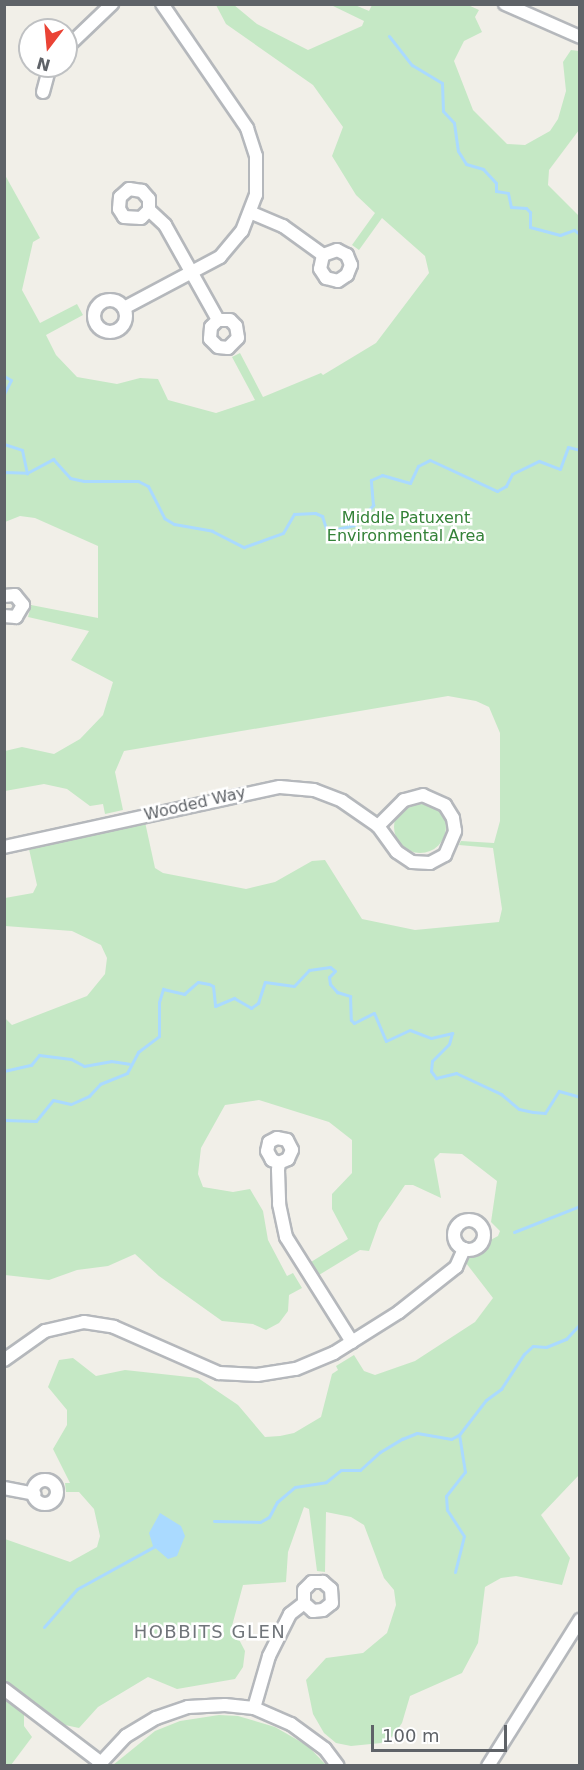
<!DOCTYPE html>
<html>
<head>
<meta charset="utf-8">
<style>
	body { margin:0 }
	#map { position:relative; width:584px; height:1770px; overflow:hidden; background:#f1efe8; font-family:"DejaVu Sans",sans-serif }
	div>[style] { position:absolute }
	.green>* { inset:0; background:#c5e8c5 }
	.round { border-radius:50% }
	.water>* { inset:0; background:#aadaff }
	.stream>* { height:3px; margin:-1.5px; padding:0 1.5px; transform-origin:1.5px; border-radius:1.5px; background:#aadaff }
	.roads { filter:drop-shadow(2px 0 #b5b8bc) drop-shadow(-2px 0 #b5b8bc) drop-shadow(0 2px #b5b8bc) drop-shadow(0 -2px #b5b8bc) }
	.minor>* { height:12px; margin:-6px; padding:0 6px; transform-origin:6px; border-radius:6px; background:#fff }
	.minor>.ring { margin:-6px; padding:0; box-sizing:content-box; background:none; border:12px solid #fff; border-radius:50% }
	span { translate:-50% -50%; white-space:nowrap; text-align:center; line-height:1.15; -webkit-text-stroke:5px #fff; paint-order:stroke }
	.park-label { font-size:16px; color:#348238 }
	.street-label { font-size:16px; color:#5f6368 }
	.neighbourhood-label { font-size:18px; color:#70757a; letter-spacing:1.5px }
	.frame { position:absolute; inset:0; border:6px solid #5f6368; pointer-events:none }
	.north { position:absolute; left:18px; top:18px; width:60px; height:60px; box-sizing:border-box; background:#fff; border:2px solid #bfc1c3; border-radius:50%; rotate:196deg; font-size:16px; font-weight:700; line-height:24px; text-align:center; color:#5f6368 }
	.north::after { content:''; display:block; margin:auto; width:21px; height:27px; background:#ea4335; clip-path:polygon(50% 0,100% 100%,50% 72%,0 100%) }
	.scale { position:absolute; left:371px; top:1725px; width:136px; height:27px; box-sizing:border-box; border:3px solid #5f6368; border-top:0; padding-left:8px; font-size:18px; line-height:21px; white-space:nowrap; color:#5f6368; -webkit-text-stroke:4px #fff; paint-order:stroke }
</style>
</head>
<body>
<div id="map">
	<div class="green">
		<i style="clip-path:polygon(216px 5px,234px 5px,257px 24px,308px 50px,362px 26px,364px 21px,331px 5px,355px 5px,369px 11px,372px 5px,468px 5px,479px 10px,475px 17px,482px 32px,464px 41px,454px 61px,473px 110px,507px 144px,525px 145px,550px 131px,558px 119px,566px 91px,563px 62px,571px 50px,579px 51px,579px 130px,549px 170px,548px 185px,580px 217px,579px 1475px,541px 1515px,570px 1558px,562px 1585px,516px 1576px,501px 1578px,485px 1587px,478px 1643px,462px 1673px,410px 1696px,402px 1723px,393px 1736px,381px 1743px,351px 1746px,336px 1743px,324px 1733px,313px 1714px,306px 1680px,326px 1658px,363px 1653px,387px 1633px,396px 1605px,394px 1590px,384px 1578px,364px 1525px,351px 1517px,326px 1512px,325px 1572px,317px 1571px,309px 1509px,304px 1507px,288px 1552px,286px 1582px,243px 1585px,232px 1626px,245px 1651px,243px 1667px,235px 1679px,177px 1689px,148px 1677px,98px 1707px,79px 1728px,65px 1725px,37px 1709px,24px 1712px,24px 1726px,32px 1737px,11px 1765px,5px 1765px,5px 1539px,70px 1562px,97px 1547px,100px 1536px,94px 1509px,79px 1492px,66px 1492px,65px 1483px,70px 1483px,53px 1449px,67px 1425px,67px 1410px,48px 1387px,59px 1360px,73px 1358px,96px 1376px,125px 1370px,198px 1378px,238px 1405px,265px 1437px,280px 1436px,294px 1433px,321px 1417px,332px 1374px,338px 1370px,336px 1366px,354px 1355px,364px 1371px,375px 1375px,415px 1361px,475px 1322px,493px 1298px,466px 1263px,474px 1249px,498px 1236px,500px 1231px,491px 1222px,497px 1181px,462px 1154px,440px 1153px,434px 1159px,441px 1198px,413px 1185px,405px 1185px,379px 1223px,369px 1251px,360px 1250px,319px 1275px,311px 1262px,348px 1239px,332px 1209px,332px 1194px,352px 1173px,352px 1140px,329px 1122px,259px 1100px,225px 1105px,201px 1148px,198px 1174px,203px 1187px,233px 1192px,250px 1189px,263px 1211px,268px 1240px,287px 1276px,293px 1273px,302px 1288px,289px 1295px,288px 1311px,279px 1323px,266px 1330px,253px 1324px,222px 1321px,159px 1276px,135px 1254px,108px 1266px,77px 1270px,49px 1280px,5px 1275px,5px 1018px,12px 1025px,87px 996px,105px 974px,107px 958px,101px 945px,72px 931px,5px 926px,5px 898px,33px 893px,37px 885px,29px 849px,145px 822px,155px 868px,163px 873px,246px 889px,275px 882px,312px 861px,325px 860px,362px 919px,415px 930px,499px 922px,502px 909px,493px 848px,459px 845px,461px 841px,494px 843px,500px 821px,500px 733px,489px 707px,476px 701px,448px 696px,124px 751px,115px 772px,123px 810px,105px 814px,103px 804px,90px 806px,67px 789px,44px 784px,5px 791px,5px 751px,22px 747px,54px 754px,80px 739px,103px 715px,113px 682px,71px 660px,89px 631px,28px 617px,31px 605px,98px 618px,98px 546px,35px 518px,20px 516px,5px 522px,5px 175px,40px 238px,33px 242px,22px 290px,40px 323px,77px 304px,83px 315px,46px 335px,56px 355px,77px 377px,117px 384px,140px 378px,158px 379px,168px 400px,216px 413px,255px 400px,232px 357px,240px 353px,263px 397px,321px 373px,323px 375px,376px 343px,429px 273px,425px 256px,382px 218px,359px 250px,352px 245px,375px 213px,356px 195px,332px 156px,343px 127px,313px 85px,226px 24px)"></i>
		<i class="round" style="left:394px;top:801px;width:52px;height:52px"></i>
		<i style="clip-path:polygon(219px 1715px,238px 1716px,275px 1727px,308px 1746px,326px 1765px,113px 1765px,155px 1731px,180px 1721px)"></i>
	</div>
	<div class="water">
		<i style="clip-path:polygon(160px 1513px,181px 1526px,185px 1536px,177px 1556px,168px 1559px,153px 1546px,149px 1533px)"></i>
	</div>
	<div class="stream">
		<i style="left:389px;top:36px;width:37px;rotate:52deg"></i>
		<i style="left:412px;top:65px;width:35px;rotate:31deg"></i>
		<i style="left:442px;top:83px;width:28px;rotate:88deg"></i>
		<i style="left:443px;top:111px;width:16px;rotate:47deg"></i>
		<i style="left:454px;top:123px;width:28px;rotate:82deg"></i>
		<i style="left:458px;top:151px;width:15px;rotate:58deg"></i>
		<i style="left:466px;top:164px;width:18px;rotate:16deg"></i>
		<i style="left:483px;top:169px;width:19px;rotate:47deg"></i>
		<i style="left:496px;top:183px;width:8px;rotate:90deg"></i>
		<i style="left:496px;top:191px;width:12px;rotate:9deg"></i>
		<i style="left:508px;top:193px;width:14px;rotate:78deg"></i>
		<i style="left:511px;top:207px;width:15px;rotate:4deg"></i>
		<i style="left:526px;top:208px;width:6px;rotate:45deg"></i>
		<i style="left:530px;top:212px;width:15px;rotate:90deg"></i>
		<i style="left:530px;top:227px;width:31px;rotate:15deg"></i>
		<i style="left:560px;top:235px;width:15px;rotate:-20deg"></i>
		<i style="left:574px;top:230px;width:7px;rotate:34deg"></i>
		<i style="left:4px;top:376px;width:8px;rotate:30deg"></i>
		<i style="left:11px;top:380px;width:16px;rotate:117deg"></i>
		<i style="left:4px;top:444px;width:19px;rotate:18deg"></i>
		<i style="left:22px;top:450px;width:24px;rotate:78deg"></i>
		<i style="left:4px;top:472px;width:23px;rotate:2deg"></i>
		<i style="left:27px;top:473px;width:30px;rotate:-28deg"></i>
		<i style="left:53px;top:459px;width:25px;rotate:48deg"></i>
		<i style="left:70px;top:478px;width:14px;rotate:12deg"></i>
		<i style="left:84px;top:481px;width:54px"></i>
		<i style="left:138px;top:481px;width:11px;rotate:27deg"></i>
		<i style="left:148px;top:486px;width:36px;rotate:63deg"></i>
		<i style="left:164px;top:518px;width:12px;rotate:31deg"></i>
		<i style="left:174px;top:524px;width:39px;rotate:10deg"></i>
		<i style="left:212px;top:531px;width:36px;rotate:27deg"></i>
		<i style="left:244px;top:547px;width:41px;rotate:-19.7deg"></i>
		<i style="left:283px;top:533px;width:22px;rotate:-60deg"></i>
		<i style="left:294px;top:514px;width:21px;rotate:-3deg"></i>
		<i style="left:315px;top:513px;width:8px;rotate:23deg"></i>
		<i style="left:322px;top:516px;width:13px;rotate:72deg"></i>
		<i style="left:326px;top:528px;width:7px;rotate:16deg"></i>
		<i style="left:333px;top:530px;width:22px;rotate:-13deg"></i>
		<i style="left:354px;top:525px;width:28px;rotate:-46deg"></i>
		<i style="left:373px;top:505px;width:25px;rotate:-95deg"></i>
		<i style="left:371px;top:480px;width:12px;rotate:-24deg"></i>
		<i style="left:382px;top:475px;width:29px;rotate:16deg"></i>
		<i style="left:410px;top:483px;width:19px;rotate:-65deg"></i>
		<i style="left:418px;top:466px;width:13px;rotate:-27deg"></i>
		<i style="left:430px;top:460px;width:74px;rotate:24.8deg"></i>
		<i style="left:497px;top:491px;width:10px;rotate:-29deg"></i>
		<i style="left:506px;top:486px;width:13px;rotate:-63deg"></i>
		<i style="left:512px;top:474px;width:30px;rotate:-26deg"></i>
		<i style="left:539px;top:461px;width:22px;rotate:21deg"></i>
		<i style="left:560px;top:469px;width:23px;rotate:-70deg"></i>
		<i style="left:568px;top:447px;width:12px;rotate:14deg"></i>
		<i style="left:4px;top:1071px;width:28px;rotate:-13deg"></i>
		<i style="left:31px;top:1065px;width:13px;rotate:-51deg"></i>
		<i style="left:39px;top:1055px;width:32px;rotate:7deg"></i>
		<i style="left:71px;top:1059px;width:15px;rotate:28deg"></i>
		<i style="left:84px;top:1066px;width:27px;rotate:-10deg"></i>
		<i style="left:111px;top:1061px;width:18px;rotate:9deg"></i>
		<i style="left:4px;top:1120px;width:32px;rotate:2deg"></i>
		<i style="left:36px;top:1121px;width:27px;rotate:-51deg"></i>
		<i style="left:53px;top:1100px;width:18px;rotate:13deg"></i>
		<i style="left:71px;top:1104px;width:20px;rotate:-24deg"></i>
		<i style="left:89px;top:1096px;width:16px;rotate:-47deg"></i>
		<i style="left:100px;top:1084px;width:29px;rotate:-22deg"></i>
		<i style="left:127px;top:1073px;width:24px;rotate:-62deg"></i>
		<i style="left:138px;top:1052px;width:26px;rotate:-37deg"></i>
		<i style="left:159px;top:1036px;width:34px;rotate:-90deg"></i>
		<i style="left:159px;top:1002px;width:14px;rotate:-73deg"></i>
		<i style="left:163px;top:989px;width:22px;rotate:13deg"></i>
		<i style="left:184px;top:994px;width:18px;rotate:-41deg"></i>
		<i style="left:198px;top:982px;width:11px;rotate:10deg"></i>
		<i style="left:209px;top:984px;width:4px;rotate:27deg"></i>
		<i style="left:213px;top:986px;width:20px;rotate:84deg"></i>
		<i style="left:215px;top:1006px;width:21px;rotate:-23deg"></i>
		<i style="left:234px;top:998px;width:20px;rotate:30deg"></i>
		<i style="left:251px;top:1008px;width:9px;rotate:-36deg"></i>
		<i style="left:258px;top:1003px;width:22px;rotate:-72deg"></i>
		<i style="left:265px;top:982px;width:29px;rotate:8deg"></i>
		<i style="left:294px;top:986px;width:22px;rotate:-47deg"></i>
		<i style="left:309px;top:970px;width:21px;rotate:-8deg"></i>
		<i style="left:330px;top:967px;width:6px;rotate:39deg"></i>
		<i style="left:335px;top:971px;width:8px;rotate:135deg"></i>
		<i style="left:329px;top:977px;width:7px;rotate:82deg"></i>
		<i style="left:330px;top:984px;width:11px;rotate:49deg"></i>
		<i style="left:337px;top:992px;width:14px;rotate:17deg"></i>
		<i style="left:350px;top:996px;width:24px;rotate:88deg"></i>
		<i style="left:351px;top:1020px;width:4px;rotate:45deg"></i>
		<i style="left:354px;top:1023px;width:22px;rotate:-27deg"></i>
		<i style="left:374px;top:1013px;width:30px;rotate:67deg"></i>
		<i style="left:386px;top:1041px;width:26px;rotate:-25deg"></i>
		<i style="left:410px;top:1030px;width:22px;rotate:21deg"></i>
		<i style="left:431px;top:1038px;width:22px;rotate:-13deg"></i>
		<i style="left:452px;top:1033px;width:11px;rotate:105deg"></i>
		<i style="left:449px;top:1044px;width:24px;rotate:135deg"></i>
		<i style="left:432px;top:1061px;width:10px;rotate:96deg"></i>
		<i style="left:431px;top:1071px;width:9px;rotate:54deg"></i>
		<i style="left:436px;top:1078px;width:21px;rotate:-14deg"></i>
		<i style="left:456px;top:1073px;width:50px;rotate:25deg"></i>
		<i style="left:501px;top:1094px;width:23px;rotate:40deg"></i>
		<i style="left:519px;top:1109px;width:14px;rotate:12deg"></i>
		<i style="left:533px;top:1112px;width:12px;rotate:5deg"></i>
		<i style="left:545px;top:1113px;width:26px;rotate:-58deg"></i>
		<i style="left:559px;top:1091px;width:22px;rotate:16deg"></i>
		<i style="left:514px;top:1232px;width:71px;rotate:-21.5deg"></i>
		<i style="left:214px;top:1521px;width:46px;rotate:1.2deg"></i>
		<i style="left:260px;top:1522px;width:10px;rotate:-29deg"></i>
		<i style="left:269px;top:1517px;width:17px;rotate:-62deg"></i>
		<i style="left:277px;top:1502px;width:23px;rotate:-40deg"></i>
		<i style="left:295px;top:1487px;width:31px;rotate:-9deg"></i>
		<i style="left:326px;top:1482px;width:19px;rotate:-39deg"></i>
		<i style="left:341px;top:1470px;width:19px"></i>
		<i style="left:360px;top:1470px;width:27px;rotate:-42deg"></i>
		<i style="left:380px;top:1452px;width:26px;rotate:-31deg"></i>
		<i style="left:402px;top:1439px;width:16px;rotate:-22deg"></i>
		<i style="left:417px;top:1433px;width:35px;rotate:10deg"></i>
		<i style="left:451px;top:1439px;width:9px;rotate:-27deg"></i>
		<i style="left:459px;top:1435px;width:44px;rotate:-52.4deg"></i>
		<i style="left:486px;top:1400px;width:19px;rotate:-36deg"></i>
		<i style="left:501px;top:1389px;width:42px;rotate:-56.7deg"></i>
		<i style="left:524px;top:1354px;width:12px;rotate:-42deg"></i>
		<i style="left:533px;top:1346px;width:13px;rotate:4deg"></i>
		<i style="left:546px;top:1347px;width:22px;rotate:-22deg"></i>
		<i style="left:566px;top:1339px;width:21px;rotate:-47deg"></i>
		<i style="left:455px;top:1572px;width:37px;rotate:-76deg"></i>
		<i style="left:464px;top:1536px;width:31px;rotate:-123deg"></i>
		<i style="left:447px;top:1510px;width:14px;rotate:-94deg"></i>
		<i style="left:446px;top:1496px;width:31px;rotate:-52deg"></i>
		<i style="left:465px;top:1472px;width:37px;rotate:-99deg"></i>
		<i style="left:44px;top:1627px;width:50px;rotate:-49deg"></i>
		<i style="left:77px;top:1589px;width:91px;rotate:-28.8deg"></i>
	</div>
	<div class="roads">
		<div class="minor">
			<i style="left:505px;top:4px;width:82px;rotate:23.7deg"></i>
			<i style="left:66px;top:48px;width:64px;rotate:-43.7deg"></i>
			<i style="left:43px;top:92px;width:27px;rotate:-75deg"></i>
			<i style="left:149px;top:210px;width:11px;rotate:-90deg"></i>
			<i style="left:149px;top:199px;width:11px;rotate:-131deg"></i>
			<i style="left:142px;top:191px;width:13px;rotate:-171deg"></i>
			<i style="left:129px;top:189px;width:12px;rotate:138deg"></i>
			<i style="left:120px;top:197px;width:12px;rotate:95deg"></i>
			<i style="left:119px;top:209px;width:9px;rotate:58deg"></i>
			<i style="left:124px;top:217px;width:17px;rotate:3deg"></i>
			<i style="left:141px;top:218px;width:11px;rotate:-45deg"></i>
			<i style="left:149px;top:210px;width:22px;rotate:43deg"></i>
			<i style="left:165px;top:225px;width:109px;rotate:60.8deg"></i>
			<i style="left:218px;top:320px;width:10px;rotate:135deg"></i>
			<i style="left:211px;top:327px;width:12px;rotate:95deg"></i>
			<i style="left:210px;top:339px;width:11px;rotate:45deg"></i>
			<i style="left:218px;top:347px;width:10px;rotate:6deg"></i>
			<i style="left:228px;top:348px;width:14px;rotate:-45deg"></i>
			<i style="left:238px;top:338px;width:12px;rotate:-99deg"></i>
			<i style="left:236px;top:326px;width:8px;rotate:-135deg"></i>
			<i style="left:230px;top:320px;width:12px;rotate:180deg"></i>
			<i style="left:252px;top:213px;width:34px;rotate:23deg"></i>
			<i style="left:283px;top:226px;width:49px;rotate:35.9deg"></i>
			<i style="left:323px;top:255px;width:14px;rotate:102deg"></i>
			<i style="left:320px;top:269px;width:11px;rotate:56deg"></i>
			<i style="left:326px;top:278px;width:12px;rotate:14deg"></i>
			<i style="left:338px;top:281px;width:11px;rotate:-34deg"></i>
			<i style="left:347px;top:275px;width:11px;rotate:-68deg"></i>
			<i style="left:351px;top:265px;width:11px;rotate:-112deg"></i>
			<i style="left:347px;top:255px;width:11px;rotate:-153deg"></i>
			<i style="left:337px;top:250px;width:15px;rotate:160deg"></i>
			<i class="ring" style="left:94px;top:300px;width:20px;height:20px"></i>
			<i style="left:124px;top:308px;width:109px;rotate:-28deg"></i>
			<i style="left:220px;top:257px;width:34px;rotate:-50deg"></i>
			<i style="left:242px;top:231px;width:39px;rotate:-69deg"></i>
			<i style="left:256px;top:195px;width:39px;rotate:-90deg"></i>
			<i style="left:256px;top:156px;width:29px;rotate:-108deg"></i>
			<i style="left:247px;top:128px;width:150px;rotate:-124.4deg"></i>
			<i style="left:4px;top:596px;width:11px;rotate:-5deg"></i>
			<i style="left:15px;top:595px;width:13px;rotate:51deg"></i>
			<i style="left:23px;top:605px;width:14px;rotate:120deg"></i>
			<i style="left:16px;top:617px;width:12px;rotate:-175deg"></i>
			<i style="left:4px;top:847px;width:282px;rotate:-12.3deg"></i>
			<i style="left:280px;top:787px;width:34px;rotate:5deg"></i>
			<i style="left:314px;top:790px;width:30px;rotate:21deg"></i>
			<i style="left:342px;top:801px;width:44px;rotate:34.8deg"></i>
			<i style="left:378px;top:826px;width:32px;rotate:54deg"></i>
			<i style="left:397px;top:852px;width:18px;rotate:34deg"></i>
			<i style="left:412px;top:862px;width:18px;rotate:3deg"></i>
			<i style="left:430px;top:863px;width:17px;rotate:-28deg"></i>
			<i style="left:445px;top:855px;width:26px;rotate:-67deg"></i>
			<i style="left:455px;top:831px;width:13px;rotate:-99deg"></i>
			<i style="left:453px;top:818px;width:15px;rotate:-122deg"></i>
			<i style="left:445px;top:805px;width:24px;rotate:-156deg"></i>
			<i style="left:423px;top:795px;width:20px;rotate:165deg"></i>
			<i style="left:404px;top:800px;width:37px;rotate:135deg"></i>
			<i style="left:279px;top:1163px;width:8px;rotate:-157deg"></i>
			<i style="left:272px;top:1160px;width:10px;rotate:-119deg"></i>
			<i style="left:267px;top:1151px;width:9px;rotate:-77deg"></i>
			<i style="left:269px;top:1142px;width:9px;rotate:-27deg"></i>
			<i style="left:277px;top:1138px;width:10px;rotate:11deg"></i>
			<i style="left:287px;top:1140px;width:11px;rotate:63deg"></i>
			<i style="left:292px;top:1150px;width:10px;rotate:114deg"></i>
			<i style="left:288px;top:1159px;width:10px;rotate:156deg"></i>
			<i style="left:279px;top:1163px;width:7px;rotate:98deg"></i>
			<i style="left:278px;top:1170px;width:34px;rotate:88deg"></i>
			<i style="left:279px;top:1204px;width:34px;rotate:78deg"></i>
			<i style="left:286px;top:1237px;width:124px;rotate:57.8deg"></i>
			<i class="ring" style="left:454px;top:1220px;width:18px;height:18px"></i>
			<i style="left:4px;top:1360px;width:50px;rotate:-35.3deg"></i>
			<i style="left:45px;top:1331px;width:40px;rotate:-13deg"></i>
			<i style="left:84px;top:1322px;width:30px;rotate:9deg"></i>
			<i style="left:114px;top:1327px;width:115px;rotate:23.7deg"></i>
			<i style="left:219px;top:1373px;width:38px;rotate:3deg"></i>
			<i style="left:257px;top:1375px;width:39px;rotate:-9deg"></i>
			<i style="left:296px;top:1369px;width:41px;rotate:-22.8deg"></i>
			<i style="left:334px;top:1353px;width:77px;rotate:-32.2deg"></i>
			<i style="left:399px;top:1312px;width:73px;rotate:-38.3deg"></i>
			<i style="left:456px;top:1267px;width:20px;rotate:-66deg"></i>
			<i class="ring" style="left:33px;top:1480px;width:12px;height:12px"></i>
			<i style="left:4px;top:1488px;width:31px;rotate:11deg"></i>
			<i style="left:4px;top:1689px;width:121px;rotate:37.2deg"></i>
			<i style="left:254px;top:1708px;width:54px;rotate:-73.9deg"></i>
			<i style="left:269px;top:1656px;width:47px;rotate:-63.4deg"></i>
			<i style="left:290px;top:1614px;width:18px;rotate:-38deg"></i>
			<i style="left:304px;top:1603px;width:12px;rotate:42deg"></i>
			<i style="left:313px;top:1611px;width:10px;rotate:-6deg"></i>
			<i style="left:323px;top:1610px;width:11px;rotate:-38deg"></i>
			<i style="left:332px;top:1603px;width:14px;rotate:-94deg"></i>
			<i style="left:331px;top:1589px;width:11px;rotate:-139deg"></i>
			<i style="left:323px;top:1582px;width:11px;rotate:180deg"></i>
			<i style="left:312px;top:1582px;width:11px;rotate:135deg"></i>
			<i style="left:304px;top:1590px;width:13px;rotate:90deg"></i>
			<i style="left:98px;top:1766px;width:41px;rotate:-47deg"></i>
			<i style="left:126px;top:1736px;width:35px;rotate:-31deg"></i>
			<i style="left:156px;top:1718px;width:34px;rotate:-19deg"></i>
			<i style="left:188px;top:1707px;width:37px;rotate:-3deg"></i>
			<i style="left:225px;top:1705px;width:29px;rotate:6deg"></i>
			<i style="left:254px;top:1708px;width:40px;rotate:23.4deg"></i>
			<i style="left:291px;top:1724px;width:42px;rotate:36.3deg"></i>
			<i style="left:325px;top:1749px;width:21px;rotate:53deg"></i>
			<i style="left:488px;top:1766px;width:173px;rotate:-57.8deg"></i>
		</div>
	</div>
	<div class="park-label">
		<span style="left:406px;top:527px">Middle Patuxent<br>Environmental Area</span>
	</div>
	<div class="street-label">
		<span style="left:195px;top:804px;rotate:-13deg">Wooded Way</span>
	</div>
	<div class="neighbourhood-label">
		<span style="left:210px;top:1632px">HOBBITS GLEN</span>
	</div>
	<div class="frame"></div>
	<div class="north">N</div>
	<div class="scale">100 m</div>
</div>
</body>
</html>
